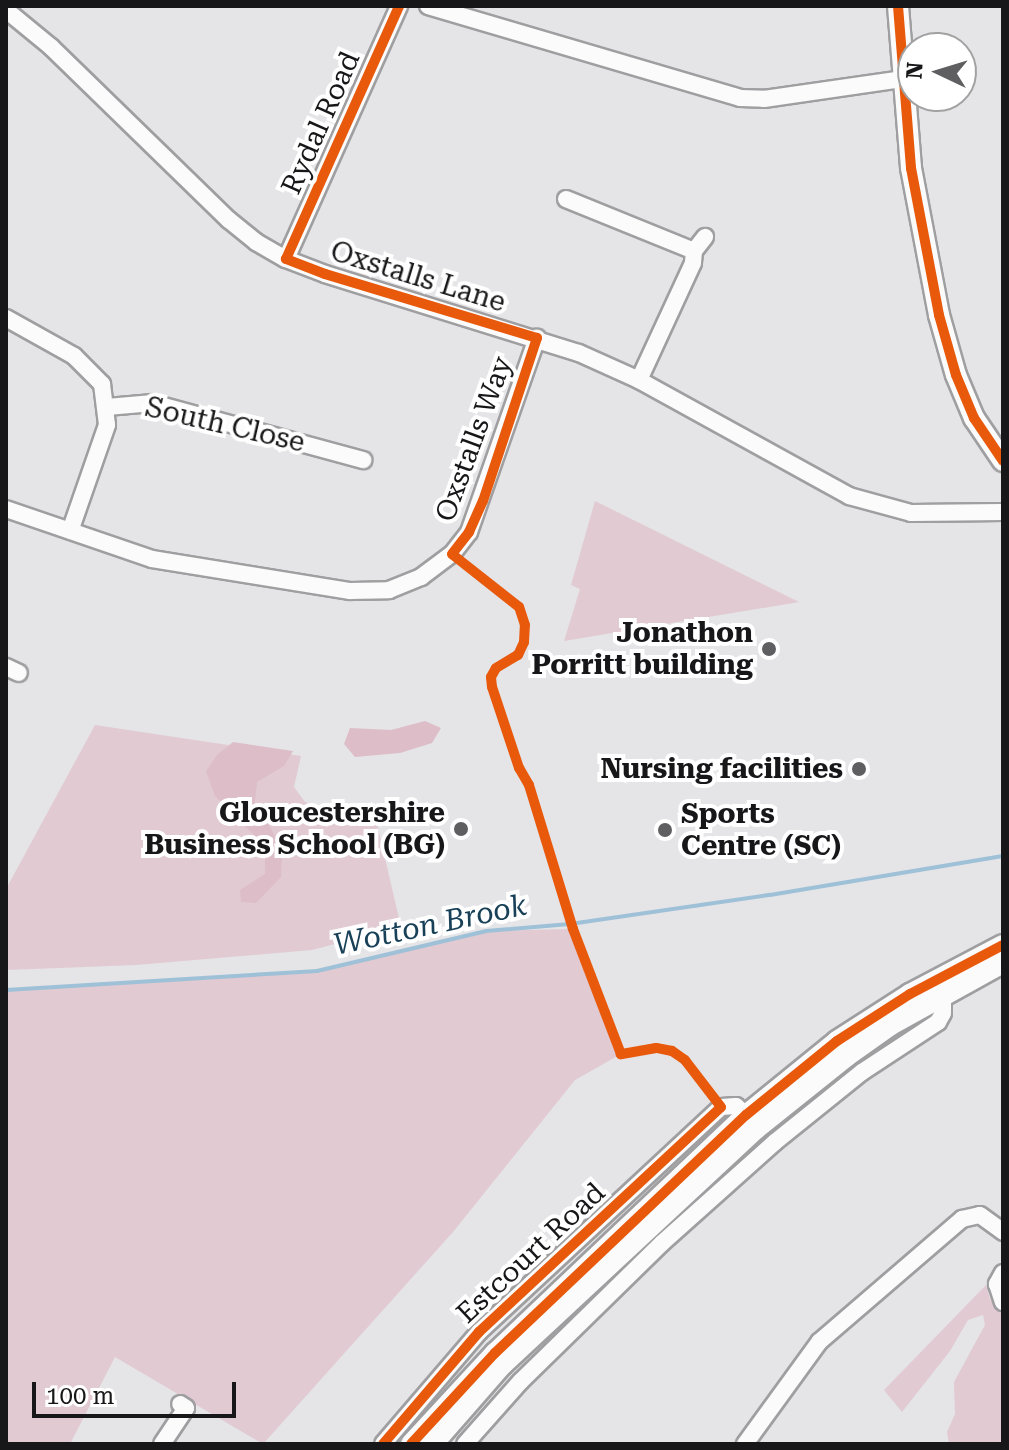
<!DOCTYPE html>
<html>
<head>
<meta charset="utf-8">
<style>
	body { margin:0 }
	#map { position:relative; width:1009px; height:1450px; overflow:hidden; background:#e5e4e7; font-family:"Roboto Serif",serif }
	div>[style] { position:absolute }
	.green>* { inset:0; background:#e1cad2 }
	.forest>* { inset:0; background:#ddbdc7 }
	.stream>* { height:4px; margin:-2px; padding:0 2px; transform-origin:2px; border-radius:2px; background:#9ec1d8 }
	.roads { filter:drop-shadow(2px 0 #9f9ea0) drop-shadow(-2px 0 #9f9ea0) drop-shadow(0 2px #9f9ea0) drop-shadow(0 -2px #9f9ea0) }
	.minor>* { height:16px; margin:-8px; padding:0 8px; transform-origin:8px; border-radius:8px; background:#fbfbfb }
	.major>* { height:20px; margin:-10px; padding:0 10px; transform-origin:10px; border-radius:10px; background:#fbfbfb }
	.cycleway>* { height:10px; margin:-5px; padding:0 5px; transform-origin:5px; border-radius:5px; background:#e8590c }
	.dots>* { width:22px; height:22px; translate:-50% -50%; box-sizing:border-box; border:4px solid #fff; border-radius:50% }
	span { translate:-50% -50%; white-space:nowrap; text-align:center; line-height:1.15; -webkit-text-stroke:8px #fff; paint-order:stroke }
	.street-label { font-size:28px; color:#171618 }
	.poi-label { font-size:28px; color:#171618; font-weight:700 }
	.right { translate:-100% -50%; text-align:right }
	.left { translate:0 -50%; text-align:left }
	.water-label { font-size:30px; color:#184158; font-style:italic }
	.frame { position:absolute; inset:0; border:8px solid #171618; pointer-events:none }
	.north { position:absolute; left:897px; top:32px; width:80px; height:80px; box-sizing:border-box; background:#fff; border:2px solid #a2a2a3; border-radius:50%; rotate:274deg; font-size:22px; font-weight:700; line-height:32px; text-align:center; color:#171618 }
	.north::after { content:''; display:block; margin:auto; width:28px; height:36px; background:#5f5e60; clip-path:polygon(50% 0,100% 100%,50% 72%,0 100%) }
	.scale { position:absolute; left:32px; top:1382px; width:204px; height:36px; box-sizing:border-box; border:4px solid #171618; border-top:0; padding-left:10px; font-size:24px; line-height:28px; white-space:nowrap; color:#171618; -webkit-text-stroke:6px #fff; paint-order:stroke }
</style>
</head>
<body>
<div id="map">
	<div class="green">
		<i style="clip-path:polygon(595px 501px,799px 602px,564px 641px,580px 589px,571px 585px)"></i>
		<i style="clip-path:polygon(95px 725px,301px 756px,294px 787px,305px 802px,323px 807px,328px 823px,375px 815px,401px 927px,312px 950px,136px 965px,6px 970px,6px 889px)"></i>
		<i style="clip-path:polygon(571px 929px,621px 1054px,575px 1080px,453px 1232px,263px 1444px,115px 1357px,70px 1444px,6px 1444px,6px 990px,317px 971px,486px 931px)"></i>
		<i style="clip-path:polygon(986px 1285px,990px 1299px,1003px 1314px,1003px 1444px,949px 1444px,947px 1432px,955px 1414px,954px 1382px,985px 1325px,983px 1315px,968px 1320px,950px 1351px,902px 1412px,884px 1390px)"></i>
	</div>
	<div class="forest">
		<i style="clip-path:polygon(425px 721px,441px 728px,432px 743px,400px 753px,355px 757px,344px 744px,350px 728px,391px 730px)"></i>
		<i style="clip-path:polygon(233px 742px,293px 751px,284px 766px,257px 782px,254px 809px,268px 823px,282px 850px,281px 877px,256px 903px,241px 902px,240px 890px,265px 874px,265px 846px,215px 796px,206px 771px,217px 755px)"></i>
	</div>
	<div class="stream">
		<i style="left:6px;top:990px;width:312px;rotate:-3.5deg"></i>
		<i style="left:317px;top:971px;width:174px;rotate:-13.3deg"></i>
		<i style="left:486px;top:931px;width:84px;rotate:-4.8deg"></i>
		<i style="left:570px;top:924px;width:202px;rotate:-8.3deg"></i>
		<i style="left:770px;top:895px;width:236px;rotate:-9.5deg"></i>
	</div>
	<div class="roads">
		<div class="minor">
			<i style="left:428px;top:6px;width:325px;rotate:16.4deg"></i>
			<i style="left:740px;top:98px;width:24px;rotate:2deg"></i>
			<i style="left:764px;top:99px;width:139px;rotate:-8.2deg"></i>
			<i style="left:6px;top:10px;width:58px;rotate:39.4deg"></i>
			<i style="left:51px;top:47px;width:248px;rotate:44.2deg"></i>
			<i style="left:229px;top:220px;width:35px;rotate:39deg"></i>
			<i style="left:256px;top:242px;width:34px;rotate:30deg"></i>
			<i style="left:286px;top:259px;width:42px;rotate:21deg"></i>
			<i style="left:325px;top:274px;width:266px;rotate:17.3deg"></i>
			<i style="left:579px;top:353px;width:66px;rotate:24.2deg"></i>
			<i style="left:639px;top:380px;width:240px;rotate:28.9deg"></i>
			<i style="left:849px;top:496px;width:64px;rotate:15.3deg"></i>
			<i style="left:911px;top:513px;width:92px;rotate:-0.6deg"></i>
			<i style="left:566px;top:199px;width:138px;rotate:22.1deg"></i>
			<i style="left:694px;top:251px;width:12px;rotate:95deg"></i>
			<i style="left:693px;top:263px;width:129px;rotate:114.8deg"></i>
			<i style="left:694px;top:251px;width:18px;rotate:-52deg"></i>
			<i style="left:286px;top:259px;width:277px;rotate:-65.9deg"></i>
			<i style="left:6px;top:318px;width:78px;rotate:29.2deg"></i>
			<i style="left:74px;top:356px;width:40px;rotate:45deg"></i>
			<i style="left:102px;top:384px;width:41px;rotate:83deg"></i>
			<i style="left:107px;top:425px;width:112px;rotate:109.2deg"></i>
			<i style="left:107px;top:407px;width:46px;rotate:-5deg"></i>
			<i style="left:153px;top:403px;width:218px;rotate:15.2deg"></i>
			<i style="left:6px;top:509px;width:154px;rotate:18.9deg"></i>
			<i style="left:152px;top:559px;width:201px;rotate:9.2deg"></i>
			<i style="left:350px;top:591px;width:39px;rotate:-1deg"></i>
			<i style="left:389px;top:590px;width:35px;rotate:-22deg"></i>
			<i style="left:421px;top:577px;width:39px;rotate:-37deg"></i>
			<i style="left:452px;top:554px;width:28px;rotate:-52deg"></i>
			<i style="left:469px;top:532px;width:206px;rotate:-70.7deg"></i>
			<i style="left:6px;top:667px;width:14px;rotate:25deg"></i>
			<i style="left:1003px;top:1273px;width:13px;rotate:119deg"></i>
			<i style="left:997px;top:1284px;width:19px;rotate:72deg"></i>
			<i style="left:162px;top:1444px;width:43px;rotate:-56.3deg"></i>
			<i style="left:186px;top:1408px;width:7px;rotate:-146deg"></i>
			<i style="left:383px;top:1444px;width:148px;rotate:-49.4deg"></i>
			<i style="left:479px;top:1332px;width:330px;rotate:-42.9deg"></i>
			<i style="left:721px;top:1107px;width:15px;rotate:-4deg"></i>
			<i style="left:736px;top:1106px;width:13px;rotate:42deg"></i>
			<i style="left:465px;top:1444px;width:84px;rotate:-48.4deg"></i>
			<i style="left:521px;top:1381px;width:197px;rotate:-44.4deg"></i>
			<i style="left:662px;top:1243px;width:152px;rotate:-41.8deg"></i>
			<i style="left:775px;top:1142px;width:112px;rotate:-38.8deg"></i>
			<i style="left:862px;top:1072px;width:91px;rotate:-33.3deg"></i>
			<i style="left:938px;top:1022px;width:10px;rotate:-61deg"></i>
			<i style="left:943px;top:1013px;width:18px;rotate:-90deg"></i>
			<i style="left:745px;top:1444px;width:126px;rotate:-54deg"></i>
			<i style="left:819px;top:1342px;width:189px;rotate:-40.7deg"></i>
			<i style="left:962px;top:1219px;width:18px;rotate:-13deg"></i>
			<i style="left:980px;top:1215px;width:29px;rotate:36deg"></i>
		</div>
		<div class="major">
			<i style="left:898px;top:6px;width:163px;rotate:85.4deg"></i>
			<i style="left:911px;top:168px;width:150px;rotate:79.2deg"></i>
			<i style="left:939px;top:315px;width:62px;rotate:74.2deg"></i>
			<i style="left:956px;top:375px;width:47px;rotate:67.3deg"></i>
			<i style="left:974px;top:418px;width:52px;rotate:56deg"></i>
			<i style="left:411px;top:1444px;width:124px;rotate:-47.3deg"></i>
			<i style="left:495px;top:1353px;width:346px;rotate:-43.5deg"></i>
			<i style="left:746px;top:1115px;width:117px;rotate:-39.1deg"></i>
			<i style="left:837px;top:1041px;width:87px;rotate:-32.8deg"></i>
			<i style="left:910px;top:994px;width:105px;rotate:-27.8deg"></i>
			<i style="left:433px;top:1444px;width:105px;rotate:-48.9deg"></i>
			<i style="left:502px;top:1365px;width:347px;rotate:-42.9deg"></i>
			<i style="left:756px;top:1129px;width:117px;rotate:-38.7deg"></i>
			<i style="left:847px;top:1056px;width:54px;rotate:-35.2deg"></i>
			<i style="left:891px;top:1025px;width:128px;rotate:-29deg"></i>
		</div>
	</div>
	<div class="cycleway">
		<i style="left:898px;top:6px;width:163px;rotate:85.4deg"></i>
		<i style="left:911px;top:168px;width:150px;rotate:79.2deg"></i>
		<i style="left:939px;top:315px;width:62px;rotate:74.2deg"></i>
		<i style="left:956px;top:375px;width:47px;rotate:67.3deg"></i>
		<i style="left:974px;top:418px;width:52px;rotate:56deg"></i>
		<i style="left:383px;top:1444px;width:148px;rotate:-49.4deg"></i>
		<i style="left:479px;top:1332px;width:330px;rotate:-42.9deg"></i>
		<i style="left:721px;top:1107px;width:59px;rotate:-127.5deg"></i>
		<i style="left:685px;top:1060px;width:16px;rotate:-145deg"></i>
		<i style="left:672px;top:1051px;width:16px;rotate:-169deg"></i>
		<i style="left:656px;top:1048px;width:36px;rotate:170deg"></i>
		<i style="left:621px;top:1054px;width:134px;rotate:-111deg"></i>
		<i style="left:573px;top:929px;width:151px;rotate:-107deg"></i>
		<i style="left:529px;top:785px;width:20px;rotate:-120deg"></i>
		<i style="left:519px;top:768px;width:85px;rotate:-108.4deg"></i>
		<i style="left:492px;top:687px;width:10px;rotate:-96deg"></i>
		<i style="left:491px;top:677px;width:10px;rotate:-61deg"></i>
		<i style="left:496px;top:668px;width:26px;rotate:-31deg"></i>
		<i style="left:518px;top:655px;width:14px;rotate:-65deg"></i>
		<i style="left:524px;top:642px;width:17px;rotate:-87deg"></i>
		<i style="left:525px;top:625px;width:19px;rotate:-108deg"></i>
		<i style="left:519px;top:607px;width:85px;rotate:-141.7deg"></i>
		<i style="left:452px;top:554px;width:28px;rotate:-52deg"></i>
		<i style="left:469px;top:532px;width:34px;rotate:-66deg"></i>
		<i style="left:483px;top:501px;width:172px;rotate:-71.7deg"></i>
		<i style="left:537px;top:338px;width:221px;rotate:-163.2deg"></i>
		<i style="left:325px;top:274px;width:42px;rotate:-159deg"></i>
		<i style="left:286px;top:259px;width:277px;rotate:-65.9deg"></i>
		<i style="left:411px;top:1444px;width:124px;rotate:-47.3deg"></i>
		<i style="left:495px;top:1353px;width:346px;rotate:-43.5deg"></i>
		<i style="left:746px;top:1115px;width:117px;rotate:-39.1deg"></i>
		<i style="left:837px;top:1041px;width:87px;rotate:-32.8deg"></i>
		<i style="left:910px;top:994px;width:105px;rotate:-27.8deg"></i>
	</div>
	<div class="dots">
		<i style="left:769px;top:649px;background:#5f5e60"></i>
		<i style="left:859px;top:769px;background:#5f5e60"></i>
		<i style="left:461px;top:829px;background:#5f5e60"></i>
		<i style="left:665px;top:830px;background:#5f5e60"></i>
	</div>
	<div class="street-label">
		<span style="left:321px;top:123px;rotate:-66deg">Rydal Road</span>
		<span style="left:418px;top:277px;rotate:17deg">Oxstalls Lane</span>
		<span style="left:225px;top:425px;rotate:13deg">South Close</span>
		<span style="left:474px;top:439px;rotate:-70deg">Oxstalls Way</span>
		<span style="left:531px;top:1253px;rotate:-43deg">Estcourt Road</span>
	</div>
	<div class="poi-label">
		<span class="right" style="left:753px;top:649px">Jonathon<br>Porritt building</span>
		<span class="right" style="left:843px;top:769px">Nursing facilities</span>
		<span class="right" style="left:445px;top:829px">Gloucestershire<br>Business School (BG)</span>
		<span class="left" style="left:681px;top:830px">Sports<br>Centre (SC)</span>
	</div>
	<div class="water-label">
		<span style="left:430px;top:925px;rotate:-12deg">Wotton Brook</span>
	</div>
	<div class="frame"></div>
	<div class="north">N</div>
	<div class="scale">100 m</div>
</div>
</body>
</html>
